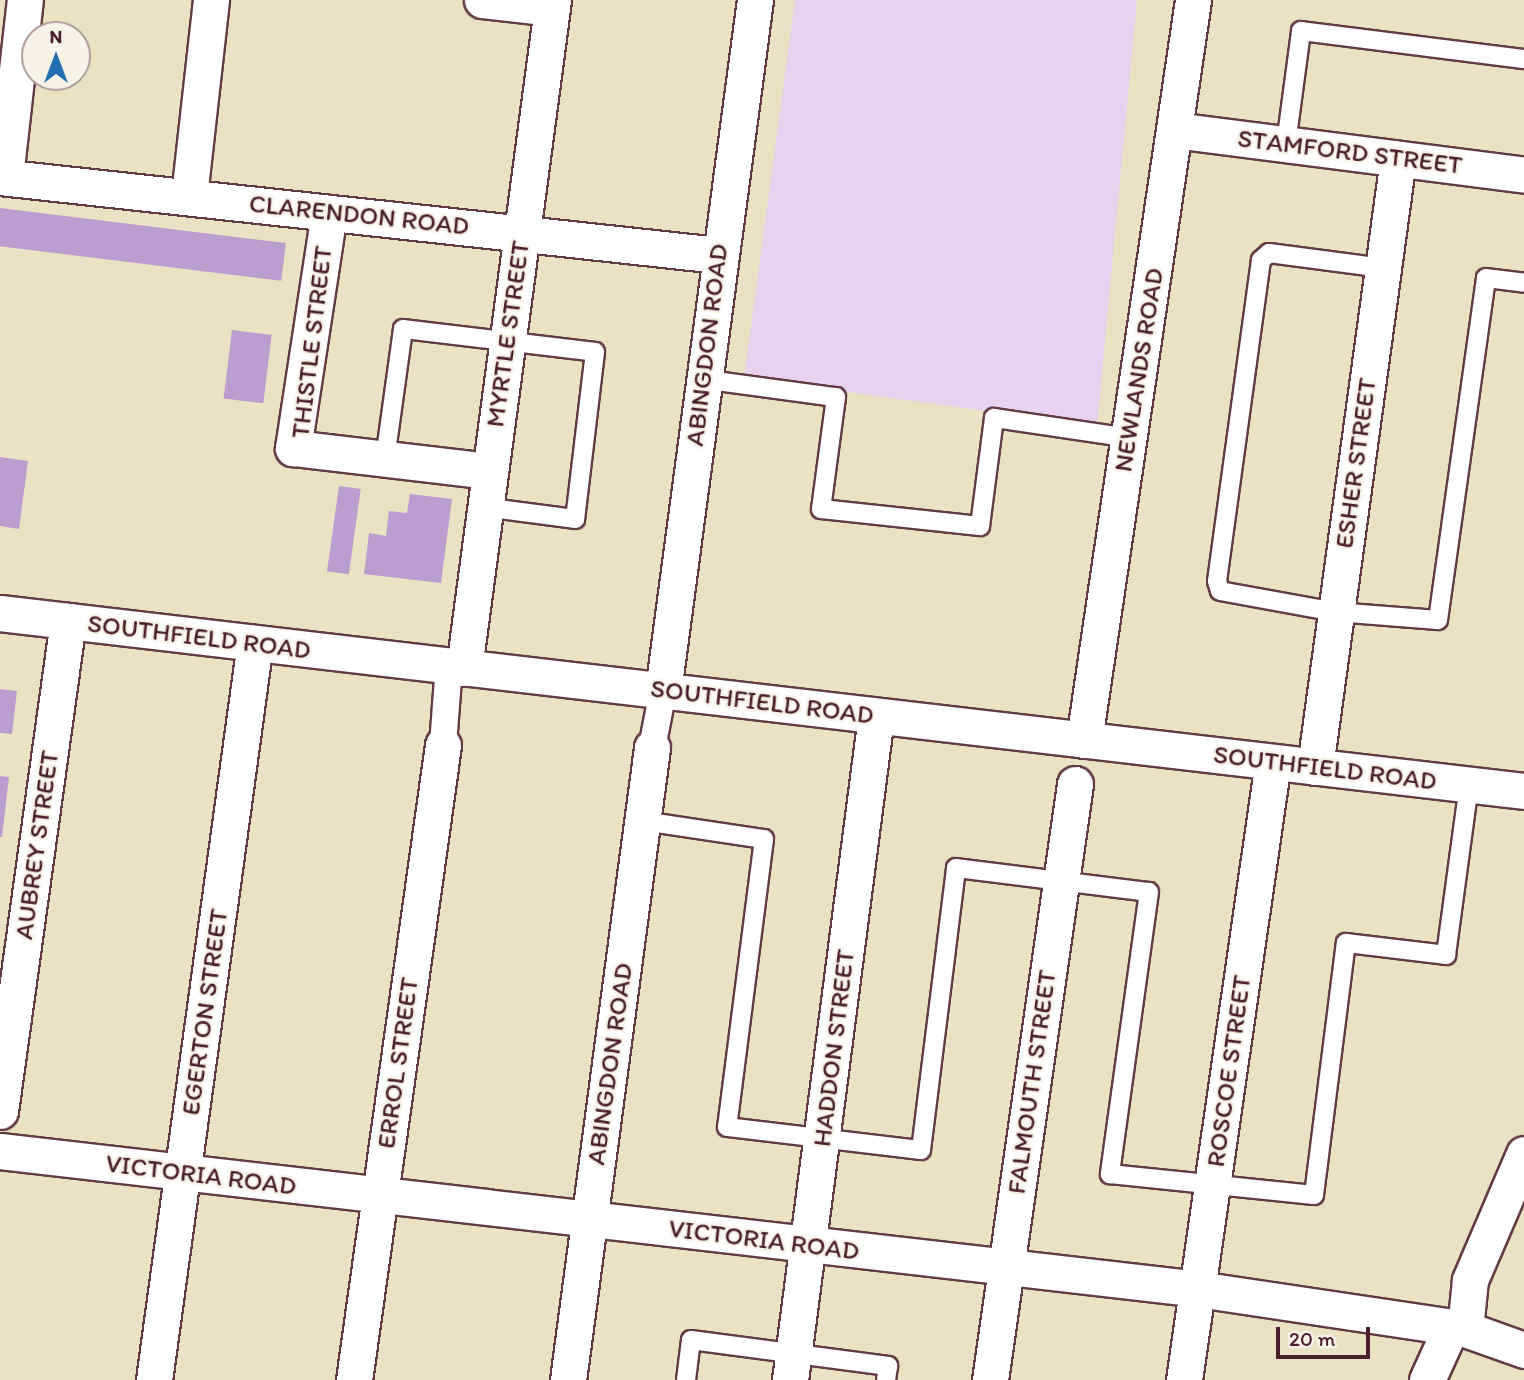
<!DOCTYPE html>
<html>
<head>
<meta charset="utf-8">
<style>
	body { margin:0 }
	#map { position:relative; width:1524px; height:1380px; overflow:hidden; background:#e9e3c3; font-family:Itim,sans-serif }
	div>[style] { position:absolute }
	.built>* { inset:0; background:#e7d2ef }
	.building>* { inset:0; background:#ba9ed0; transform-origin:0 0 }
	.roads { filter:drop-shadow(2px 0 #623c42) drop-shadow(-2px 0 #623c42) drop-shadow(0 2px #623c42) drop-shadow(0 -2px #623c42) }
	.service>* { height:18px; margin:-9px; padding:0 9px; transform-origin:9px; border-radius:9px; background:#fff }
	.pedestrian>* { height:26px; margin:-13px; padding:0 13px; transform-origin:13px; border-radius:13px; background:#fff }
	.minor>* { height:35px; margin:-17.5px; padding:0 17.5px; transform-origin:17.5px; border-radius:17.5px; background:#fff }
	span { translate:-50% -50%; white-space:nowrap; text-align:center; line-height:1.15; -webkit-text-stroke:5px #f7f3e8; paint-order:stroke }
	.street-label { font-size:26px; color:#4a1f2b }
	.north { position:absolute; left:21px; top:21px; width:70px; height:70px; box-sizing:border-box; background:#f7f3e8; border:2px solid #b29e9c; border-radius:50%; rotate:0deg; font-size:19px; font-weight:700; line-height:28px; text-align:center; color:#4a1f2b }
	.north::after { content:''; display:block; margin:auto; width:24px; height:32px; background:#1f6fb2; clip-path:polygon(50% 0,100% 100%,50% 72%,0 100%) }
	.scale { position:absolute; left:1276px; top:1327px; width:94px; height:32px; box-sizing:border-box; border:4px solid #4a1f2b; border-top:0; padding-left:9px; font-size:21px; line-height:24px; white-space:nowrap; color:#4a1f2b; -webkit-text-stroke:5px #f7f3e8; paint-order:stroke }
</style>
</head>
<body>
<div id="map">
	<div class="built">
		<i style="clip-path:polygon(795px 0,1137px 0,1097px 426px,744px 378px)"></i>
	</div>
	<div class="building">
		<i style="left:0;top:208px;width:288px;height:38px;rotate:7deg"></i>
		<i style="left:232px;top:330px;width:40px;height:69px;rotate:7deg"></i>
		<i style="clip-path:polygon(0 457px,28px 461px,19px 529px,0 526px)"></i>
		<i style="left:339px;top:486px;width:22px;height:86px;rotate:8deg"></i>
		<i style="clip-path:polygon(410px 494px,452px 499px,441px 583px,364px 574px,369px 533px,386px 536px,389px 511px,407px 513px)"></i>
		<i style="clip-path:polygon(0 689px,17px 691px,12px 734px,0 733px)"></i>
		<i style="clip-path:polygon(0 776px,9px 777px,2px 837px,0 837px)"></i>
	</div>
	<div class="roads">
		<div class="service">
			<i style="left:1286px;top:144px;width:114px;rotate:-82.4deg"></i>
			<i style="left:1301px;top:31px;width:225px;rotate:7.2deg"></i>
			<i style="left:1383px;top:268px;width:115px;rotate:-172.5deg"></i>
			<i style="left:1269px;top:253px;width:11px;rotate:139deg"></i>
			<i style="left:1261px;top:260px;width:324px;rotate:97.8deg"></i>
			<i style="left:1217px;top:581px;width:10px;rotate:73deg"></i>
			<i style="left:1220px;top:591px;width:118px;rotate:10.3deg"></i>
			<i style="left:1336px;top:612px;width:102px;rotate:4.5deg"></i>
			<i style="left:1438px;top:620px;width:345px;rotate:-82deg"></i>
			<i style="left:1486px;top:278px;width:38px;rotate:7deg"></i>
			<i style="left:702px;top:379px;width:135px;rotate:7.7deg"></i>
			<i style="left:836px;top:397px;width:113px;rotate:97.6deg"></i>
			<i style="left:821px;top:509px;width:160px;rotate:6.1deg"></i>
			<i style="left:980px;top:526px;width:109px;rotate:-82.6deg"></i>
			<i style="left:994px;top:418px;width:136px;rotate:8.4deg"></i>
			<i style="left:385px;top:459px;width:131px;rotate:-82.1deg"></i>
			<i style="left:403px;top:329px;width:193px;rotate:6.8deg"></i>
			<i style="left:595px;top:352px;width:168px;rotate:96.8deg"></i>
			<i style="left:575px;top:519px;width:92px;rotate:-172.5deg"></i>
			<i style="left:643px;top:821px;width:122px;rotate:8.5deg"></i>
			<i style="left:764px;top:839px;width:290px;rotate:97.3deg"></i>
			<i style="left:727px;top:1127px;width:195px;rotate:6.8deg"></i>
			<i style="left:921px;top:1150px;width:284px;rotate:-82.9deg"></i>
			<i style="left:956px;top:868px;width:194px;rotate:7.1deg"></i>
			<i style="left:1149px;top:892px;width:285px;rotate:97.9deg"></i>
			<i style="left:1110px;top:1174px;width:205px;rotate:5.9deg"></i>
			<i style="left:1314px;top:1195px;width:254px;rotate:-82.8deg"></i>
			<i style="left:1346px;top:943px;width:101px;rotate:6.8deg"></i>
			<i style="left:1446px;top:955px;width:172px;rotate:-82.3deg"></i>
			<i style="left:686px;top:1380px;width:40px;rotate:-82.9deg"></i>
			<i style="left:691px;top:1340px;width:199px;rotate:7.5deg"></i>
			<i style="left:888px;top:1366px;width:14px;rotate:98deg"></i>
		</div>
		<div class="pedestrian">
			<i style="left:443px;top:745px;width:79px;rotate:-85.7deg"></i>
			<i style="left:652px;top:748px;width:58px;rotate:-79.1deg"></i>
		</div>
		<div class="minor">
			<i style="left:482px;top:0;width:70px;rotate:6.5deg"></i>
			<i style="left:1175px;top:130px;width:352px;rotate:7.3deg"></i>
			<i style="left:0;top:177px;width:722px;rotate:6.2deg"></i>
			<i style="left:5px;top:177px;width:178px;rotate:-83.6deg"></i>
			<i style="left:189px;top:196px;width:197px;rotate:-83.6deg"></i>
			<i style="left:329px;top:213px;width:238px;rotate:98.7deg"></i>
			<i style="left:293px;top:448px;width:196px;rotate:6.7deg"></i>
			<i style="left:0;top:613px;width:1534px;rotate:6.66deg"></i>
			<i style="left:464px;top:668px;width:674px;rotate:-82.41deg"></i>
			<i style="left:663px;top:691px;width:697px;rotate:-82.42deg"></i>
			<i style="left:1084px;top:740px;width:748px;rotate:-81.62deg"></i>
			<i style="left:1315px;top:767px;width:614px;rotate:-82.23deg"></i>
			<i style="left:0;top:1111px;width:495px;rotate:-82.1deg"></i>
			<i style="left:0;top:1151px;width:1206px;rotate:6.57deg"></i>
			<i style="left:1198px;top:1289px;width:270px;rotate:8.5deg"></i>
			<i style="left:1465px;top:1329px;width:63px;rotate:19.6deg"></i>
			<i style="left:1465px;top:1329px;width:49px;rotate:-84.2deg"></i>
			<i style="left:1470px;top:1280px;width:137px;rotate:-66.8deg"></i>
			<i style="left:154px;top:1380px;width:744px;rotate:-82.2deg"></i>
			<i style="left:354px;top:1380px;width:641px;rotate:-82.02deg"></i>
			<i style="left:568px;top:1380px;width:638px;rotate:-82.43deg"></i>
			<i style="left:790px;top:1380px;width:670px;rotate:-82.62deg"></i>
			<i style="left:990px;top:1380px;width:602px;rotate:-81.88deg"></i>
			<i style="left:1184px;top:1380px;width:624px;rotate:-81.81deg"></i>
			<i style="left:1427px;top:1380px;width:58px;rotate:-65.6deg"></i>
		</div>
	</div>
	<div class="street-label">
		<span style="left:1350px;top:152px;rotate:7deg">STAMFORD STREET</span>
		<span style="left:359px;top:215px;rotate:6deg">CLARENDON ROAD</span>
		<span style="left:508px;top:334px;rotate:-82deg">MYRTLE STREET</span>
		<span style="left:312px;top:342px;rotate:-83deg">THISTLE STREET</span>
		<span style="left:707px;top:345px;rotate:-83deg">ABINGDON ROAD</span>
		<span style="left:1139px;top:370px;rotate:-81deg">NEWLANDS ROAD</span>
		<span style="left:1356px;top:463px;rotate:-82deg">ESHER STREET</span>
		<span style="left:199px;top:637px;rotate:7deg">SOUTHFIELD ROAD</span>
		<span style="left:762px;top:702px;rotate:7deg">SOUTHFIELD ROAD</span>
		<span style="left:1325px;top:768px;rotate:7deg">SOUTHFIELD ROAD</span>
		<span style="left:37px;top:845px;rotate:-82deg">AUBREY STREET</span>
		<span style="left:205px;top:1012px;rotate:-82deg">EGERTON STREET</span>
		<span style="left:834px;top:1048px;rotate:-83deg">HADDON STREET</span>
		<span style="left:398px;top:1063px;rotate:-82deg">ERROL STREET</span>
		<span style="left:610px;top:1064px;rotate:-82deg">ABINGDON ROAD</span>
		<span style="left:1229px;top:1071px;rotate:-82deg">ROSCOE STREET</span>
		<span style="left:1032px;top:1082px;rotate:-82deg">FALMOUTH STREET</span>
		<span style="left:201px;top:1175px;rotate:7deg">VICTORIA ROAD</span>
		<span style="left:764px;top:1240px;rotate:7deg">VICTORIA ROAD</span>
	</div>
	<div class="north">N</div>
	<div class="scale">20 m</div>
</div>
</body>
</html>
